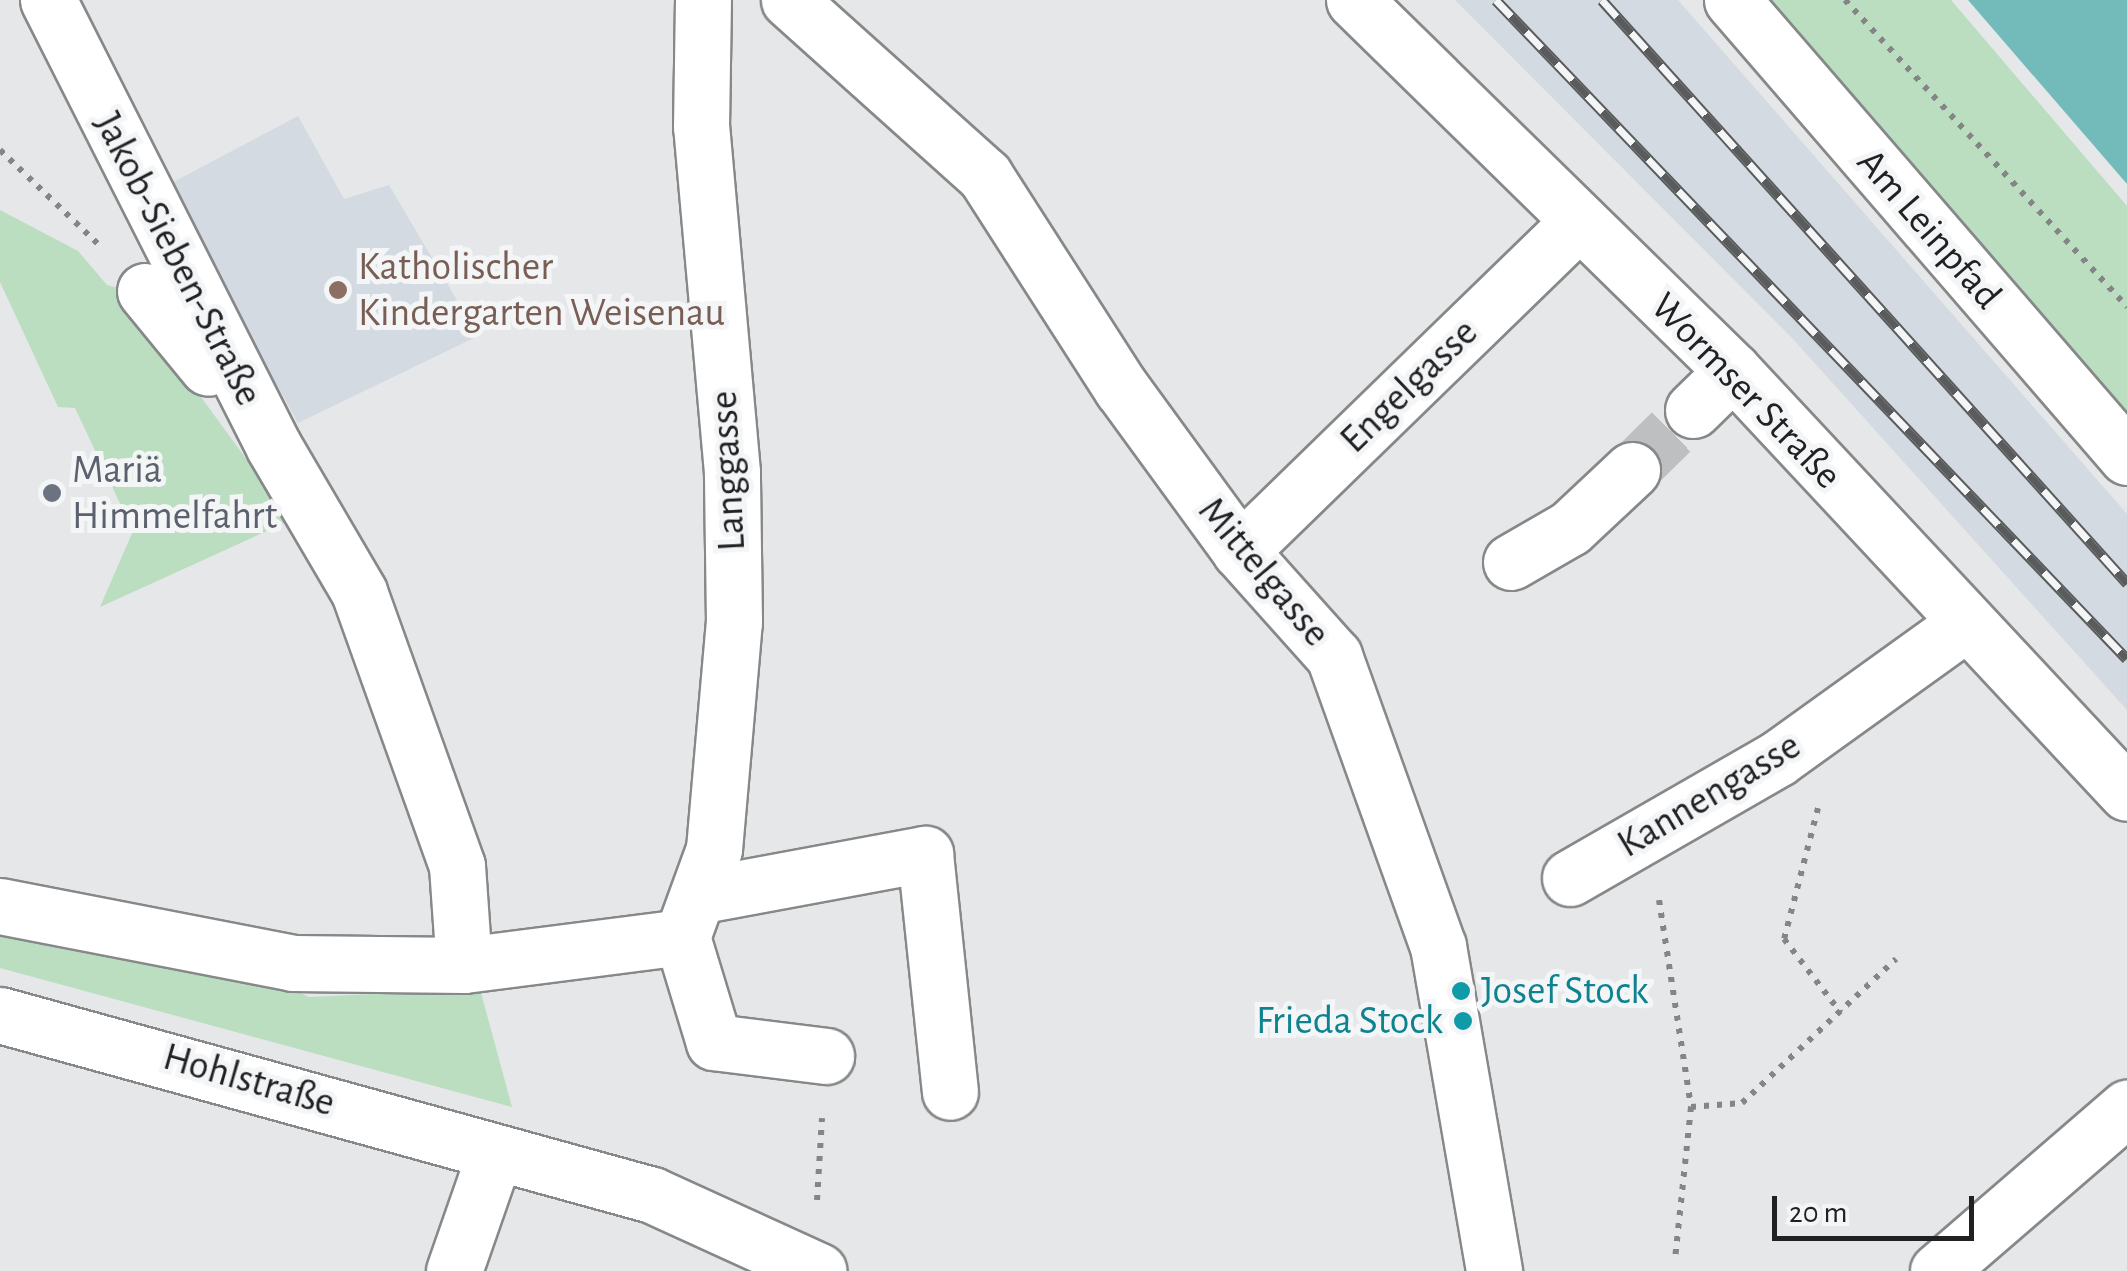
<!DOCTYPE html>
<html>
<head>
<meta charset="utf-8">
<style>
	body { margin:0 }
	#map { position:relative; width:2127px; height:1271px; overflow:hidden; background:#e6e7e9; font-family:"Alegreya Sans",sans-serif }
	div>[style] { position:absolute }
	.built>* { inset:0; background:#d3dae1 }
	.green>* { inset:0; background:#bbddc0 }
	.water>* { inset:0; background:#73bbba }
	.minor-tunnel>* { height:55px; margin-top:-27.5px; transform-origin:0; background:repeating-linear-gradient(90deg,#bebfc1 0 55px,transparent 0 83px) }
	.path>* { height:6px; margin-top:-3px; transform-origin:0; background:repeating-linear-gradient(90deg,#848587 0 5px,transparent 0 13px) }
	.roads { filter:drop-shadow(2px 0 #868889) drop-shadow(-2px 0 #868889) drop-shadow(0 2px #868889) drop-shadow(0 -2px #868889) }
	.minor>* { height:55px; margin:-27.5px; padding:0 27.5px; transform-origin:27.5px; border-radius:27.5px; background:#fff }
	.major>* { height:55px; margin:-27.5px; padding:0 27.5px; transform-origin:27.5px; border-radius:27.5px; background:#fff }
	.rail>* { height:11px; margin-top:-5.5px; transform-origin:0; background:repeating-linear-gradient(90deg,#f3f5f6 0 22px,#5a5b5c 0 44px); box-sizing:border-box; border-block:2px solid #5a5b5c }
	.dots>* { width:28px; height:28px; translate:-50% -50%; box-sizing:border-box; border:5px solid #f3f5f6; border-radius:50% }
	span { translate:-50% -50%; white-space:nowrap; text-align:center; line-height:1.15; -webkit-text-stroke:10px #f3f5f6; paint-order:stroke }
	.street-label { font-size:40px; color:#202122 }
	.education-label { font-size:40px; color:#785e54 }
	.left { translate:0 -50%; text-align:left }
	.worship-label { font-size:40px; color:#5b616d }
	.culture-label { font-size:40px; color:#0d838f }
	.right { translate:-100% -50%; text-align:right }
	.scale { position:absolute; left:1772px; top:1196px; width:202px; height:45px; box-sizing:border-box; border:5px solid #202122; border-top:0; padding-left:12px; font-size:30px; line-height:35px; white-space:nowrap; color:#202122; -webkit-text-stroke:8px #f3f5f6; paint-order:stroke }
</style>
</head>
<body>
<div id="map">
	<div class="built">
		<i style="clip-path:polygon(1455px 0,1678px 0,2127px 514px,2127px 710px,1793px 339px)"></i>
		<i style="clip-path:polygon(298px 116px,344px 199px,389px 185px,478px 336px,298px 423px,166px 186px)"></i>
	</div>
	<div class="green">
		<i style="clip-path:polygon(1759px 0,1951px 0,2127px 206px,2127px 424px)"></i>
		<i style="clip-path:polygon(0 210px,78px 251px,107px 285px,122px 289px,291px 520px,100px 607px,133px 531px,75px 408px,58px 407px,0 282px)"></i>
		<i style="clip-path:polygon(0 927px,200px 973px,270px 978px,309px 997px,480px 989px,512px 1107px,0 968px)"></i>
	</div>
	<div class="water">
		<i style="clip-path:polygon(1968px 0,2127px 0,2127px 184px)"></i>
	</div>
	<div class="minor-tunnel">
		<i style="left:1632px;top:470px;width:86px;rotate:-44.5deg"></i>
	</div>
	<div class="path">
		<i style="left:1845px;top:0;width:417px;rotate:47.4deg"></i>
		<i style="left:0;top:150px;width:136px;rotate:43.8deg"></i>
		<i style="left:1818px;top:808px;width:135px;rotate:104.5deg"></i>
		<i style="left:1784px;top:939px;width:93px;rotate:52.4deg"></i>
		<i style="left:1659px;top:900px;width:209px;rotate:81.2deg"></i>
		<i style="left:1691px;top:1107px;width:154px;rotate:96deg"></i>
		<i style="left:1691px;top:1107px;width:51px;rotate:-4.5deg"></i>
		<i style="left:1742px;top:1103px;width:211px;rotate:-43.1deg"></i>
		<i style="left:817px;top:1200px;width:82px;rotate:-86.5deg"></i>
	</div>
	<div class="roads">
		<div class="minor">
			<i style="left:48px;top:0;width:501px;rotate:63.18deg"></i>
			<i style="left:274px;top:447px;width:168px;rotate:59.6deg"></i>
			<i style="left:359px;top:592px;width:291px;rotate:70.3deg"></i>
			<i style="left:457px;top:866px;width:99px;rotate:86deg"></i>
			<i style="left:789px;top:0;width:263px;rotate:41.9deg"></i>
			<i style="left:985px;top:176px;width:253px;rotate:57.3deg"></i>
			<i style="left:1122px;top:389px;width:200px;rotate:53.9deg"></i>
			<i style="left:1240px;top:551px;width:141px;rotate:48.2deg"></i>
			<i style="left:1334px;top:656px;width:308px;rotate:70.3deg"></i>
			<i style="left:1438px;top:946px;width:330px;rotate:80.2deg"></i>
			<i style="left:1732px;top:0;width:604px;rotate:49.16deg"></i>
			<i style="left:145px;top:291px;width:99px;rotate:50.7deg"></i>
			<i style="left:1693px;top:410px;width:56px;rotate:-44.3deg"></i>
			<i style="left:1240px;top:551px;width:473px;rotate:-44.2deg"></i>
			<i style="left:1511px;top:562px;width:68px;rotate:-30deg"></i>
			<i style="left:1570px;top:528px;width:85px;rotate:-43.1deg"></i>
			<i style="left:1570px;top:878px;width:239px;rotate:-29.9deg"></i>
			<i style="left:1777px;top:759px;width:233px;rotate:-35.7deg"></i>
			<i style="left:703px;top:895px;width:226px;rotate:-10.5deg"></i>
			<i style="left:925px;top:854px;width:239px;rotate:84deg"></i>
			<i style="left:0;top:906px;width:298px;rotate:11deg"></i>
			<i style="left:293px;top:963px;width:171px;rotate:0.7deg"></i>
			<i style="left:464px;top:965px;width:220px;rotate:-7.3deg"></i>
			<i style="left:682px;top:937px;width:94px;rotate:-70deg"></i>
			<i style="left:714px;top:849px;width:228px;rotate:-85deg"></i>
			<i style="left:734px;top:622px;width:150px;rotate:-90.8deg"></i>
			<i style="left:732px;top:472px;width:346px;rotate:-95.1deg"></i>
			<i style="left:701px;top:127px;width:127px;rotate:-89.1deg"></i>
			<i style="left:682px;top:937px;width:110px;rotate:73.1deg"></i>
			<i style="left:714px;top:1042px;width:113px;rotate:7.1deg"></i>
			<i style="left:0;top:1015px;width:676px;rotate:15.43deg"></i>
			<i style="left:652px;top:1195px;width:183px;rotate:24.5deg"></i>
			<i style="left:454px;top:1271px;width:125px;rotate:-70.8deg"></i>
			<i style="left:1938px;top:1271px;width:250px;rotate:-40.8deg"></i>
		</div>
		<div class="major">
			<i style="left:1354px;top:0;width:530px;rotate:44.39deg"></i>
			<i style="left:1733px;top:371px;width:577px;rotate:46.97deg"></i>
		</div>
	</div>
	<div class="rail">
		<i style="left:1496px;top:0;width:912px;rotate:46.24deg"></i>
		<i style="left:1602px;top:0;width:785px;rotate:48deg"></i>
	</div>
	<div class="dots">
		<i style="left:338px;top:290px;background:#8d6e63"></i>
		<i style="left:52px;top:493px;background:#6b7280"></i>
		<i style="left:1461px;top:991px;background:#0f9aa8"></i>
		<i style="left:1463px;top:1021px;background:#0f9aa8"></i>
	</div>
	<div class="street-label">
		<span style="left:1929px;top:229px;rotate:49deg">Am Leinpfad</span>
		<span style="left:178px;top:259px;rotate:63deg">Jakob-Sieben-Straße</span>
		<span style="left:1409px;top:386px;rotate:-44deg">Engelgasse</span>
		<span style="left:1746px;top:391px;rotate:46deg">Wormser Straße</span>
		<span style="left:728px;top:471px;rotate:-93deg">Langgasse</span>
		<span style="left:1264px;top:572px;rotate:50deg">Mittelgasse</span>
		<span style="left:1709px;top:795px;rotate:-31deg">Kannengasse</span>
		<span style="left:249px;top:1080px;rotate:16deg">Hohlstraße</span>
	</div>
	<div class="education-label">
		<span class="left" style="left:358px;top:290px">Katholischer<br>Kindergarten Weisenau</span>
	</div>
	<div class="worship-label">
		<span class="left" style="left:72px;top:493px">Mariä<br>Himmelfahrt</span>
	</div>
	<div class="culture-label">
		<span class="left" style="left:1481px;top:991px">Josef Stock</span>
		<span class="right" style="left:1443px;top:1021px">Frieda Stock</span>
	</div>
	<div class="scale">20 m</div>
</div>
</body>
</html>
